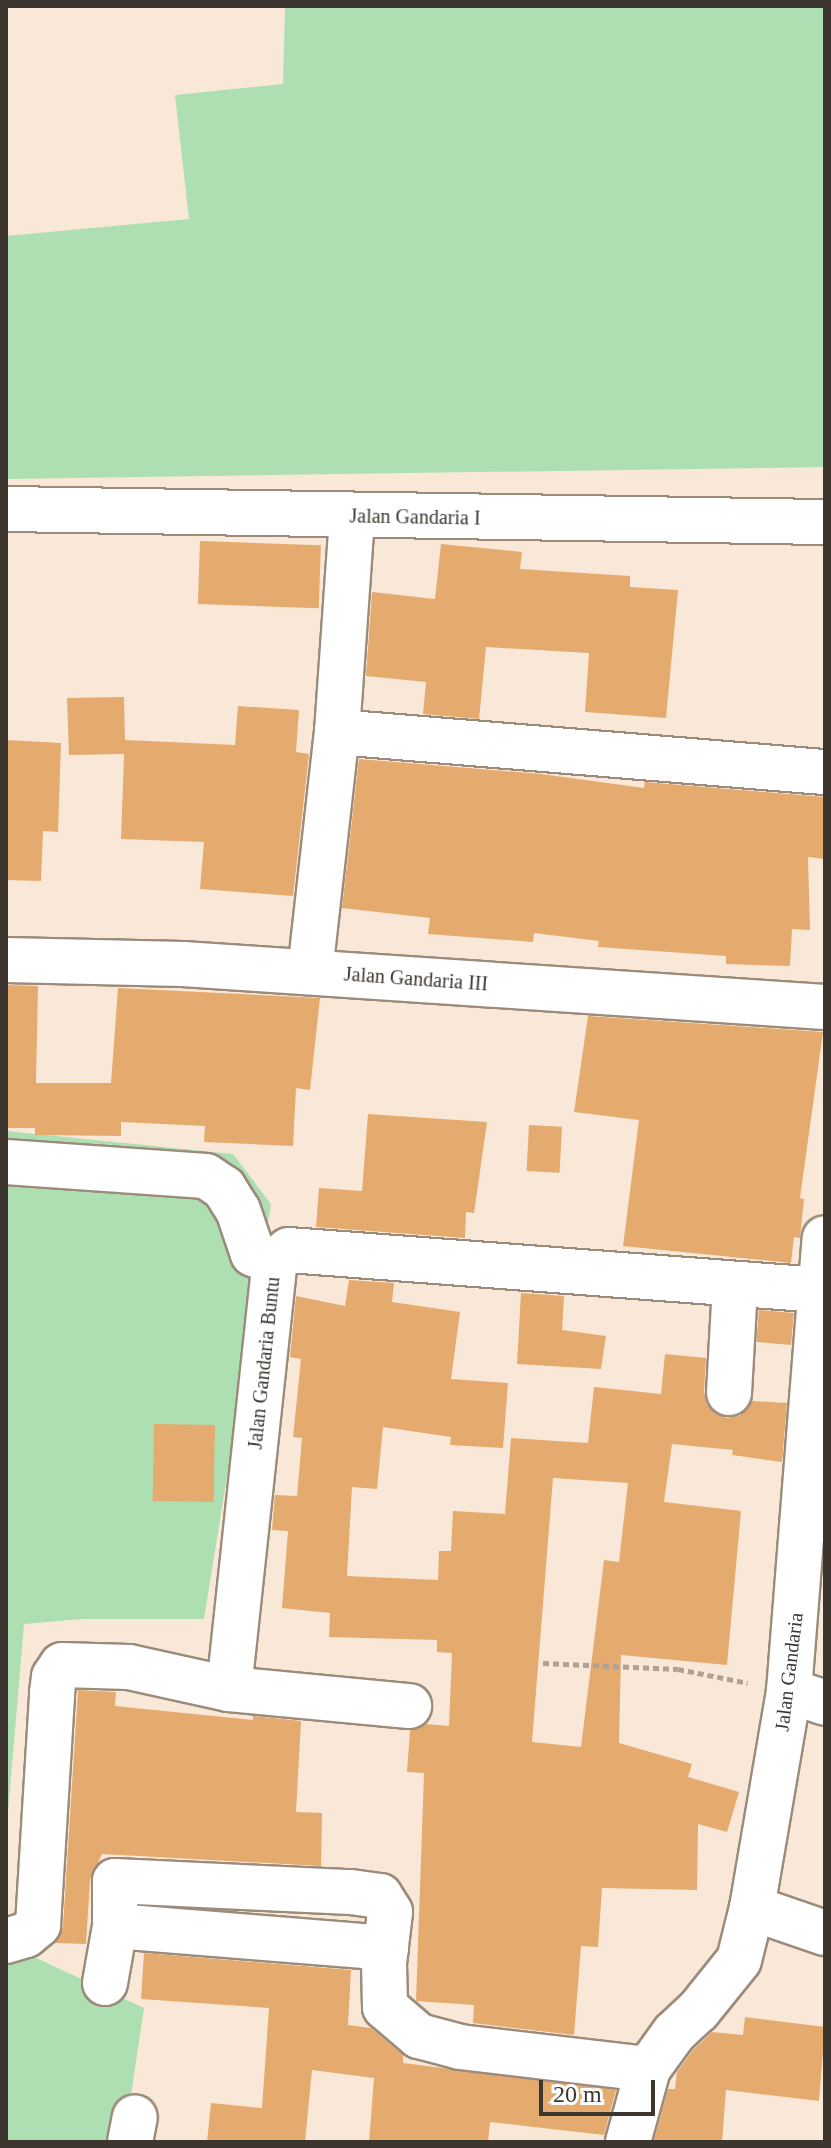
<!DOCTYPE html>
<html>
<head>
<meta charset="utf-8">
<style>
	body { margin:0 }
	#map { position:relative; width:831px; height:2148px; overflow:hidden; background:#f9e8d7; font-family:"Times New Roman",serif }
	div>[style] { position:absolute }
	.green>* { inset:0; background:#addfb3 }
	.building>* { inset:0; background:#e5aa6d; transform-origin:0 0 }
	.path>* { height:5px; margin-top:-2.5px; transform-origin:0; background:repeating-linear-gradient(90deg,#afa295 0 6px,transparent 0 10px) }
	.roads { filter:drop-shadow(2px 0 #9b8b7b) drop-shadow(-2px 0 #9b8b7b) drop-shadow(0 2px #9b8b7b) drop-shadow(0 -2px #9b8b7b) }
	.minor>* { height:44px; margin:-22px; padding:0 22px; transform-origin:22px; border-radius:22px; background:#fff }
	span { translate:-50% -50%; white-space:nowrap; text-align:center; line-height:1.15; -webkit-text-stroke:8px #fff; paint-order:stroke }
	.street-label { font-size:20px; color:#3d362f }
	.frame { position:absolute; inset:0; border:8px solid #3d362f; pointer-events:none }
	.scale { position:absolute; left:539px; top:2080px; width:116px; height:36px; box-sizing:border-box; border:4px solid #3d362f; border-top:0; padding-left:10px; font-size:24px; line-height:28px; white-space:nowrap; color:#3d362f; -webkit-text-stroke:6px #fff; paint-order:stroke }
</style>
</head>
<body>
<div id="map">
	<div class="green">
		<i style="clip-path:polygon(285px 6px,825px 6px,825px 467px,6px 479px,6px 236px,189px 219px,175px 95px,283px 84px)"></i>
		<i style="clip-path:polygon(6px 1131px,233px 1154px,271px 1204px,204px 1619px,82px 1619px,24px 1624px,6px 1836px)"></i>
		<i style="clip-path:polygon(6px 1944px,144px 2008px,124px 2142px,6px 2142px)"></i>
	</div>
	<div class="building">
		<i style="left:200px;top:541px;width:121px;height:63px;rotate:2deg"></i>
		<i style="clip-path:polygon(441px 544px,522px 552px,520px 569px,630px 576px,630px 587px,678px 590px,666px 718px,585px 712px,589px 653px,486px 647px,479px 719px,423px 714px,426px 682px,366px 676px,372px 592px,435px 599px)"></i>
		<i style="clip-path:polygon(124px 697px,125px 740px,235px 745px,238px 706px,299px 710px,296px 752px,309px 754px,293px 896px,200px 889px,204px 842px,121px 839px,124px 754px,69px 755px,67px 698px)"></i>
		<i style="clip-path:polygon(6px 740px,61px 743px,58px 832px,43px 831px,41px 881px,6px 880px)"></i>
		<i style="clip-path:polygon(359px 759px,541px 774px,644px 788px,645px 782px,825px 797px,825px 859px,808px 857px,810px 930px,792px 929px,790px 966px,726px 964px,726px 956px,598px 947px,599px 941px,534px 933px,533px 942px,428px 934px,430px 918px,342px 908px)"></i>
		<i style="clip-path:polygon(6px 985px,38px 986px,36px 1083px,111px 1083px,118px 988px,320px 998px,310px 1090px,296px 1088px,293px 1146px,204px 1142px,205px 1126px,121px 1122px,121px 1136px,35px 1135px,35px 1128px,6px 1128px)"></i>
		<i style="clip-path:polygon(588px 1016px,823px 1032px,800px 1198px,804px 1199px,800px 1238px,794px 1237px,791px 1263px,623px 1246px,639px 1120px,574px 1112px)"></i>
		<i style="clip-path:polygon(368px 1114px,487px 1122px,474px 1213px,466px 1212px,465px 1238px,316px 1227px,319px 1188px,362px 1191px)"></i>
		<i style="left:529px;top:1125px;width:33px;height:46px;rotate:3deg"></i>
		<i style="clip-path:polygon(evenodd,349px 1280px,394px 1283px,392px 1302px,460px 1312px,451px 1379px,508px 1383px,503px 1448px,450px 1445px,451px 1437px,383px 1427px,377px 1489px,352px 1487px,347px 1576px,438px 1580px,439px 1551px,451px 1551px,453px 1511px,505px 1514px,511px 1438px,588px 1443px,594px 1387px,661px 1394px,665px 1354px,706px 1358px,704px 1392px,707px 1405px,716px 1414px,727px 1418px,740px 1416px,752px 1401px,787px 1403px,782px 1462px,732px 1455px,733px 1450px,672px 1444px,664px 1502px,741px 1511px,727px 1665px,621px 1655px,619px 1743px,692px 1764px,688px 1777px,739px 1792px,727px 1832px,698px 1824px,697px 1890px,602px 1888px,598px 1947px,581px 1946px,574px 2035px,473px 2023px,474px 2005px,416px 2001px,424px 1773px,407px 1772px,410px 1730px,425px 1724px,449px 1726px,452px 1653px,437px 1652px,437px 1640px,329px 1637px,330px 1613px,282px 1608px,288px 1531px,272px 1530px,273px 1518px,275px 1495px,297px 1496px,302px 1438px,293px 1437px,301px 1359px,290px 1357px,296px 1296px,345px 1306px,349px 1280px,553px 1478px,628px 1483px,619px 1562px,604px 1560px,581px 1747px,532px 1742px,553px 1478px)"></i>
		<i style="clip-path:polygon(521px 1293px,564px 1296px,562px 1330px,606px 1336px,601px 1369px,517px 1364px)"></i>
		<i style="left:759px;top:1310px;width:35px;height:32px;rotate:5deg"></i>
		<i style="left:154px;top:1424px;width:61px;height:77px;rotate:1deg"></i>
		<i style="clip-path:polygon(78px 1690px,116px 1692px,115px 1706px,253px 1720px,253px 1716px,301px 1721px,296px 1812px,322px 1813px,321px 1866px,102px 1854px,90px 1880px,86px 1944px,55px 1943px,63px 1926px)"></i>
		<i style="clip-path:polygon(144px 1953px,351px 1970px,348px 2025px,371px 2028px,403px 2055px,403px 2063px,616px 2090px,604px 2135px,490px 2122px,488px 2142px,369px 2142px,374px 2078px,312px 2070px,305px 2142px,207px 2142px,211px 2103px,262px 2108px,269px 2008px,141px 1999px)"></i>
		<i style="clip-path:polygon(745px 2017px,825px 2027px,819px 2101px,726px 2090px,722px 2142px,654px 2140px,668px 2089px,675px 2089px,677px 2072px,693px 2050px,712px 2032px,743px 2035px)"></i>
	</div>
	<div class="path">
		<i style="left:543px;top:1663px;width:135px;rotate:2.5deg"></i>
		<i style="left:678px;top:1669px;width:71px;rotate:11.3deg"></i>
	</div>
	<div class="roads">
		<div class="minor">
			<i style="left:6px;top:509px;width:819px;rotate:0.91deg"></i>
			<i style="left:337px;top:732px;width:490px;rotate:4.7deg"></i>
			<i style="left:6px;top:960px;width:177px;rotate:1.3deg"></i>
			<i style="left:183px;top:964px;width:643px;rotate:3.83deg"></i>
			<i style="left:310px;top:972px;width:242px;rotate:-83.6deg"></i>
			<i style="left:337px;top:732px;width:217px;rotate:-86deg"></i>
			<i style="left:6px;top:1162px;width:200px;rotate:4deg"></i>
			<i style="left:206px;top:1176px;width:22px;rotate:34deg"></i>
			<i style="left:224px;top:1188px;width:26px;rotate:58deg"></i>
			<i style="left:238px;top:1210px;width:46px;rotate:71.2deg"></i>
			<i style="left:253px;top:1254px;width:23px;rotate:18deg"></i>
			<i style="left:729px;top:1393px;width:108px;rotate:-86.8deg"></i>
			<i style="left:229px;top:1689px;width:430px;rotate:-83.9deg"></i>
			<i style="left:275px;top:1261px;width:18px;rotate:-38deg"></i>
			<i style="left:289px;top:1250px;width:533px;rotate:4.31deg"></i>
			<i style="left:789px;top:1691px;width:38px;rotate:18deg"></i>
			<i style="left:752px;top:1908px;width:77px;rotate:18.9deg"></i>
			<i style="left:115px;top:1926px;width:272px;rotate:4.6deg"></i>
			<i style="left:6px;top:1941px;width:21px;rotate:-17deg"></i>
			<i style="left:26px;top:1935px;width:16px;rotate:-40deg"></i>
			<i style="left:38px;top:1925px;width:232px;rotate:-86.5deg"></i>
			<i style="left:52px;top:1693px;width:16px;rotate:-83deg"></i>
			<i style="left:54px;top:1677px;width:14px;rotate:-56deg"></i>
			<i style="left:62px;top:1665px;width:67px;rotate:1.7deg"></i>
			<i style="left:129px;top:1667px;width:102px;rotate:12.4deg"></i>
			<i style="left:229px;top:1689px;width:181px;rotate:5.4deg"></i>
			<i style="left:105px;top:1983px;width:58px;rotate:-80deg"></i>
			<i style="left:115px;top:1926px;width:45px;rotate:-90deg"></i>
			<i style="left:115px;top:1881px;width:236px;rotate:2.7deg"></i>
			<i style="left:351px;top:1892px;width:29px;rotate:8deg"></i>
			<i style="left:380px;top:1896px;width:19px;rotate:58deg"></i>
			<i style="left:390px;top:1912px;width:51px;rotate:96.7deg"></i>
			<i style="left:384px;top:1963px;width:44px;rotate:88.7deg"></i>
			<i style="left:385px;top:2007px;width:45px;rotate:40.5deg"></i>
			<i style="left:419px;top:2036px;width:42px;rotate:15deg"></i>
			<i style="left:460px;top:2047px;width:189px;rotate:6.7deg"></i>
			<i style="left:130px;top:2142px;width:25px;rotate:-79deg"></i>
			<i style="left:628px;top:2142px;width:76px;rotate:-74.7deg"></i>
			<i style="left:648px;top:2069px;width:44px;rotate:-54.2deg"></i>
			<i style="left:674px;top:2033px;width:33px;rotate:-43deg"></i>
			<i style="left:698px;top:2011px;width:65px;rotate:-51.2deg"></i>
			<i style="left:739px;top:1960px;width:54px;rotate:-76deg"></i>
			<i style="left:752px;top:1908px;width:220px;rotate:-80.3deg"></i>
			<i style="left:789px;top:1691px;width:454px;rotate:-85.5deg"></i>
		</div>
	</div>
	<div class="street-label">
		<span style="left:415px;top:517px;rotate:1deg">Jalan Gandaria I</span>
		<span style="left:416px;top:979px;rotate:4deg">Jalan Gandaria III</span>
		<span style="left:264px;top:1363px;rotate:-84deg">Jalan Gandaria Buntu</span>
		<span style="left:789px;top:1672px;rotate:-83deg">Jalan Gandaria</span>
	</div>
	<div class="frame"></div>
	<div class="scale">20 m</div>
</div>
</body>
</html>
